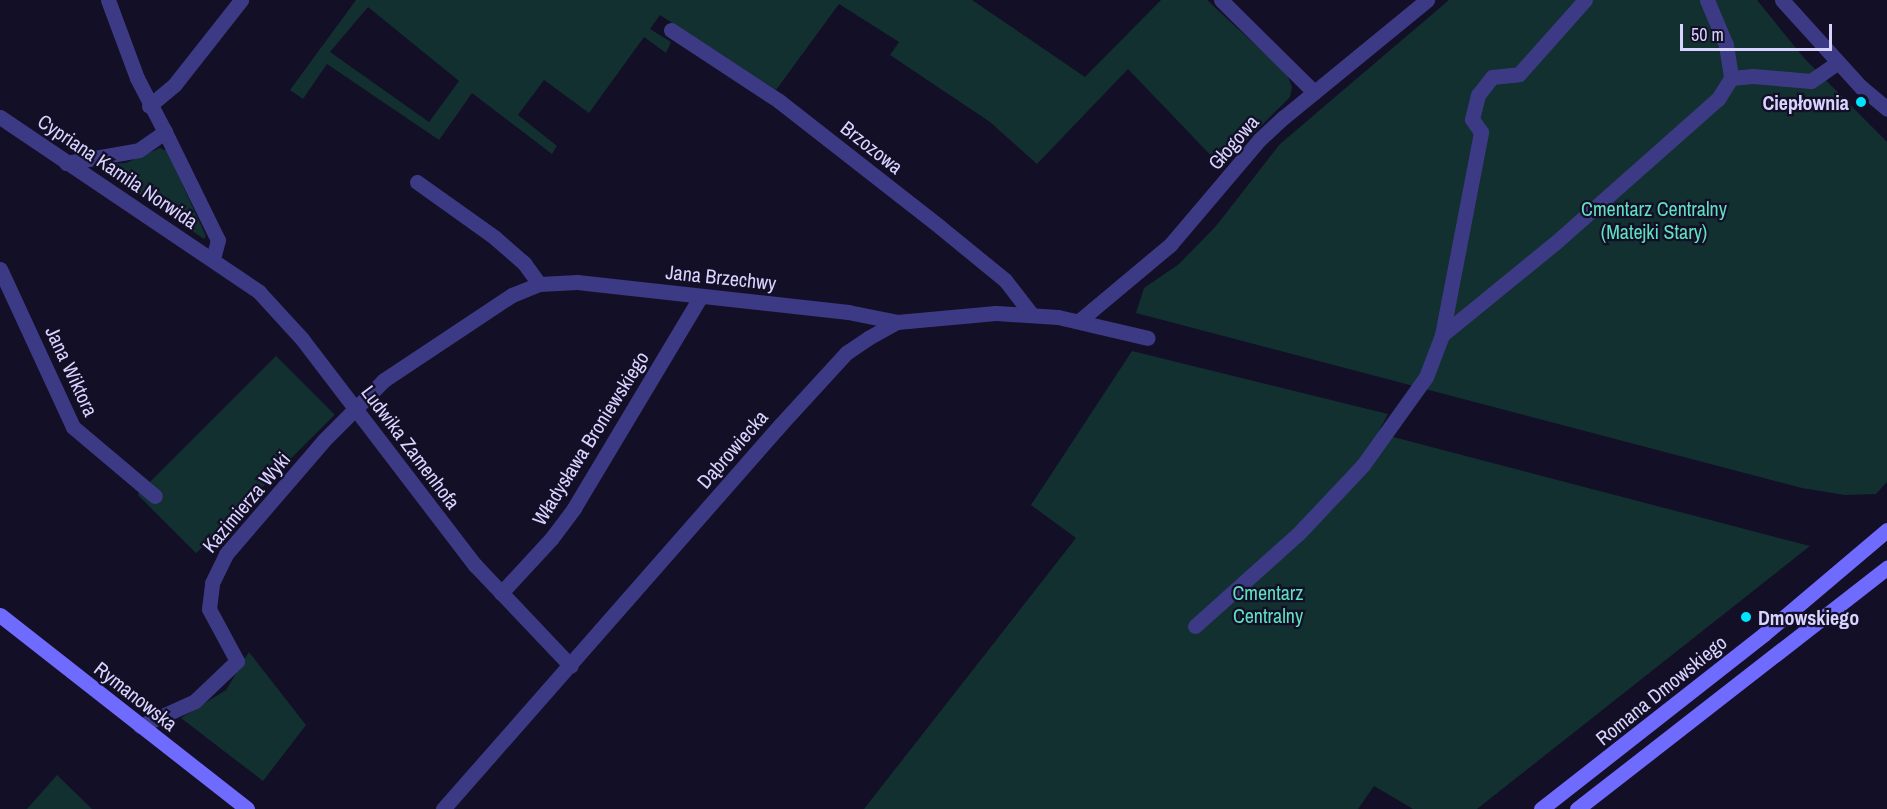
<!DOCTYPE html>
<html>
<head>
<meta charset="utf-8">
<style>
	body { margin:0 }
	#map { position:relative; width:1887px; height:809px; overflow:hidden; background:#130f26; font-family:"Archivo Narrow",sans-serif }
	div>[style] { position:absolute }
	.green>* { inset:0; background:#12302f; transform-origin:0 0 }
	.street>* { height:15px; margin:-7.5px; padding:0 7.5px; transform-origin:7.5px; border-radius:7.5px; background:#3d3a85 }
	.secondary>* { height:15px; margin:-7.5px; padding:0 7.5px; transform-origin:7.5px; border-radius:7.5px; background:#6f6bff }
	.dots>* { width:16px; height:16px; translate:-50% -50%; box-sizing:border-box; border:3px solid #130f26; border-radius:50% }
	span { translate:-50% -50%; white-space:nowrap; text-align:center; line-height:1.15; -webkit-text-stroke:4.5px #130f26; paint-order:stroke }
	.poi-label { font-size:20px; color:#d9d4ff; font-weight:700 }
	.right { translate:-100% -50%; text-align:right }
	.left { translate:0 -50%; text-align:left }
	.street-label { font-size:20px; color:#d9d4ff }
	.park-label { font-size:20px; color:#5fe0c0 }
	.scale { position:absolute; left:1680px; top:24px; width:152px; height:27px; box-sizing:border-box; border:3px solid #d9d4ff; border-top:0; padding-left:8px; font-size:18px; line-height:21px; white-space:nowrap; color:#d9d4ff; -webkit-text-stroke:4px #130f26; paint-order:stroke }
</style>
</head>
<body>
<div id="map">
	<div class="green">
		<i style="clip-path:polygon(evenodd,356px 0,972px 0,1085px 77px,1161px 0,1207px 0,1287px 74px,1292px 87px,1290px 97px,1221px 166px,1128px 69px,1037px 164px,990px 122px,890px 55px,899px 42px,839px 4px,776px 90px,660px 15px,650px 29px,671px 42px,666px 53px,644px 37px,589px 113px,544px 80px,518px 115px,557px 146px,552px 154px,472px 93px,439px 140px,327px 64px,303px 99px,290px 90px,356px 0,368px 7px,459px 81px,429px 122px,330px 52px,368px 7px)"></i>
		<i style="clip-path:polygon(1449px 0,1757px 0,1804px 58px,1887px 142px,1887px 482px,1876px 494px,1845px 495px,1802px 488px,1136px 313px,1144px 288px,1179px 264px,1216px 226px,1280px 144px)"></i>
		<i style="clip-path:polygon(160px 148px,167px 151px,206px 236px,204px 239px,104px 170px,104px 164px,126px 163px)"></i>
		<i style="clip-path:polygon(1132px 351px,1388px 414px,1378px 433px,1810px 546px,1477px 809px,1413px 809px,1374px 786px,1358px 809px,864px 809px,1076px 538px,1031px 505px)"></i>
		<i style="left:276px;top:356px;width:83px;height:196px;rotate:45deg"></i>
		<i style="clip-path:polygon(249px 652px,306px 725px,263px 781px,181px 718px,226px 690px)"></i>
		<i style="clip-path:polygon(57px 775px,92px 809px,27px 809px)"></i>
	</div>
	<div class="street">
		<i style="left:1221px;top:0;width:131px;rotate:44.7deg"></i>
		<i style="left:1707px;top:0;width:49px;rotate:67.1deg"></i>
		<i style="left:1726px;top:45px;width:33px;rotate:81deg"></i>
		<i style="left:1782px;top:0;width:118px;rotate:47.8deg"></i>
		<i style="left:1861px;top:87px;width:34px;rotate:40deg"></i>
		<i style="left:671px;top:30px;width:129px;rotate:33.3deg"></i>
		<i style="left:779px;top:101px;width:204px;rotate:38deg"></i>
		<i style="left:940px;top:227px;width:84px;rotate:39.2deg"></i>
		<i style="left:1005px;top:280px;width:44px;rotate:52.4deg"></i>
		<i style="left:149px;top:106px;width:34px;rotate:-40deg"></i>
		<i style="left:175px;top:84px;width:107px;rotate:-51.8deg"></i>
		<i style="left:0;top:117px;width:313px;rotate:34deg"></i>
		<i style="left:259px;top:292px;width:64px;rotate:47.5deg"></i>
		<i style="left:302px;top:339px;width:285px;rotate:52.6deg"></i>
		<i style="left:475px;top:565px;width:139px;rotate:46.5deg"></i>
		<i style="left:165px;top:132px;width:120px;rotate:63.9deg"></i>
		<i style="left:218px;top:240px;width:20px;rotate:105deg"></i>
		<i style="left:66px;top:163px;width:74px;rotate:-10.1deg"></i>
		<i style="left:139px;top:150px;width:32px;rotate:-35deg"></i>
		<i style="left:165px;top:132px;width:61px;rotate:-117.4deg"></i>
		<i style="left:137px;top:78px;width:83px;rotate:-110.4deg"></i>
		<i style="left:417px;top:182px;width:95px;rotate:35.5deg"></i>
		<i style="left:494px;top:237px;width:40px;rotate:41deg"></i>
		<i style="left:524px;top:263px;width:26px;rotate:54deg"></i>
		<i style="left:0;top:269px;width:174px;rotate:65.2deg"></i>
		<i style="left:73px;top:427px;width:107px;rotate:40.1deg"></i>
		<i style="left:1079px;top:321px;width:119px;rotate:-39.9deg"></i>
		<i style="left:1170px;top:245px;width:138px;rotate:-49.7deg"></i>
		<i style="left:1259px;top:140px;width:34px;rotate:-43deg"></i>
		<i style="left:1284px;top:117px;width:185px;rotate:-39.3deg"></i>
		<i style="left:1442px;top:335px;width:207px;rotate:-79.1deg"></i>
		<i style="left:1481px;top:132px;width:16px;rotate:-125deg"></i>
		<i style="left:1472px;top:119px;width:25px;rotate:-76deg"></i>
		<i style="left:1478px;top:95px;width:23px;rotate:-52deg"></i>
		<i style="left:1492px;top:77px;width:27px;rotate:-6deg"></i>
		<i style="left:1519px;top:74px;width:99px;rotate:-48.3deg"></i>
		<i style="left:501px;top:593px;width:74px;rotate:-47.2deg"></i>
		<i style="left:551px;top:539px;width:39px;rotate:-53deg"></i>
		<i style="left:574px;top:508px;width:247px;rotate:-59.1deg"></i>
		<i style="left:1195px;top:626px;width:138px;rotate:-41.8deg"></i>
		<i style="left:1298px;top:534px;width:95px;rotate:-46.7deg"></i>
		<i style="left:1363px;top:465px;width:108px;rotate:-54.4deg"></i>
		<i style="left:1426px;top:377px;width:45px;rotate:-69.1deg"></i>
		<i style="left:1442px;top:335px;width:146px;rotate:-39.2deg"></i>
		<i style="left:1555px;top:243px;width:217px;rotate:-41.5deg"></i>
		<i style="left:1718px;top:99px;width:25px;rotate:-58deg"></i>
		<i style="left:1731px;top:78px;width:22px;rotate:-5deg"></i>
		<i style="left:1753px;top:76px;width:58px;rotate:4.9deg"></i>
		<i style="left:1811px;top:81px;width:33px;rotate:-35deg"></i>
		<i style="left:140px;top:726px;width:60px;rotate:-24.4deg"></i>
		<i style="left:195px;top:701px;width:58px;rotate:-43.6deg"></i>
		<i style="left:237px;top:661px;width:59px;rotate:-118.3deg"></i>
		<i style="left:209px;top:609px;width:26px;rotate:-83deg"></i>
		<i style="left:212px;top:583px;width:32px;rotate:-64deg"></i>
		<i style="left:226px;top:554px;width:150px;rotate:-49.3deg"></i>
		<i style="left:324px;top:440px;width:85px;rotate:-45deg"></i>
		<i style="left:384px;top:380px;width:154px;rotate:-33.6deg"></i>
		<i style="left:512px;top:295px;width:29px;rotate:-22deg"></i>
		<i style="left:539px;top:284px;width:38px;rotate:-3deg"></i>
		<i style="left:577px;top:282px;width:273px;rotate:6.3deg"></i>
		<i style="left:848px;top:312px;width:50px;rotate:11.5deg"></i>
		<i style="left:443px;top:809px;width:512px;rotate:-48.72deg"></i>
		<i style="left:781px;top:424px;width:96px;rotate:-47.5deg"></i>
		<i style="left:846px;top:353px;width:27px;rotate:-34deg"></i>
		<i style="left:868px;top:338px;width:33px;rotate:-29deg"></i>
		<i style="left:897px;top:322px;width:99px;rotate:-5.2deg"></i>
		<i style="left:996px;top:313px;width:62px;rotate:3.7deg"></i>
		<i style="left:1058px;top:317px;width:92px;rotate:13.1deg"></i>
	</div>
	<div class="secondary">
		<i style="left:0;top:615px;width:314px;rotate:38.1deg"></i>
		<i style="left:1541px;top:809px;width:283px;rotate:-38.1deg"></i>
		<i style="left:1764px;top:634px;width:161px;rotate:-40.2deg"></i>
		<i style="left:1577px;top:809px;width:393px;rotate:-37.9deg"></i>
	</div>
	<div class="dots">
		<i style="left:1861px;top:102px;background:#00e5ff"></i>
		<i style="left:1746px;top:617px;background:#00e5ff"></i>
	</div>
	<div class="poi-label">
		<span class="right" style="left:1849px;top:102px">Ciepłownia</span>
		<span class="left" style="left:1758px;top:617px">Dmowskiego</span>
	</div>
	<div class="street-label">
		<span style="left:1233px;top:142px;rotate:-49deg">Głogowa</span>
		<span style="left:872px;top:147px;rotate:38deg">Brzozowa</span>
		<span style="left:118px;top:171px;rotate:34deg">Cypriana Kamila Norwida</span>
		<span style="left:721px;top:277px;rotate:6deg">Jana Brzechwy</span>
		<span style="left:72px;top:371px;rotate:65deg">Jana Wiktora</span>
		<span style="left:590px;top:438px;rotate:-58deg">Władysława Broniewskiego</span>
		<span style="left:411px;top:447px;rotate:53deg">Ludwika Zamenhofa</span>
		<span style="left:732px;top:449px;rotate:-49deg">Dąbrowiecka</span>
		<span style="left:246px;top:502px;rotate:-50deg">Kazimierza Wyki</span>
		<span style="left:1661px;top:690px;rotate:-39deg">Romana Dmowskiego</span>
		<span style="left:136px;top:696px;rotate:38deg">Rymanowska</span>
	</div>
	<div class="park-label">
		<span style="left:1654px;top:220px">Cmentarz Centralny<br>(Matejki Stary)</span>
		<span style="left:1268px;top:604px">Cmentarz<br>Centralny</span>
	</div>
	<div class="scale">50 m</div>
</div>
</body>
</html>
